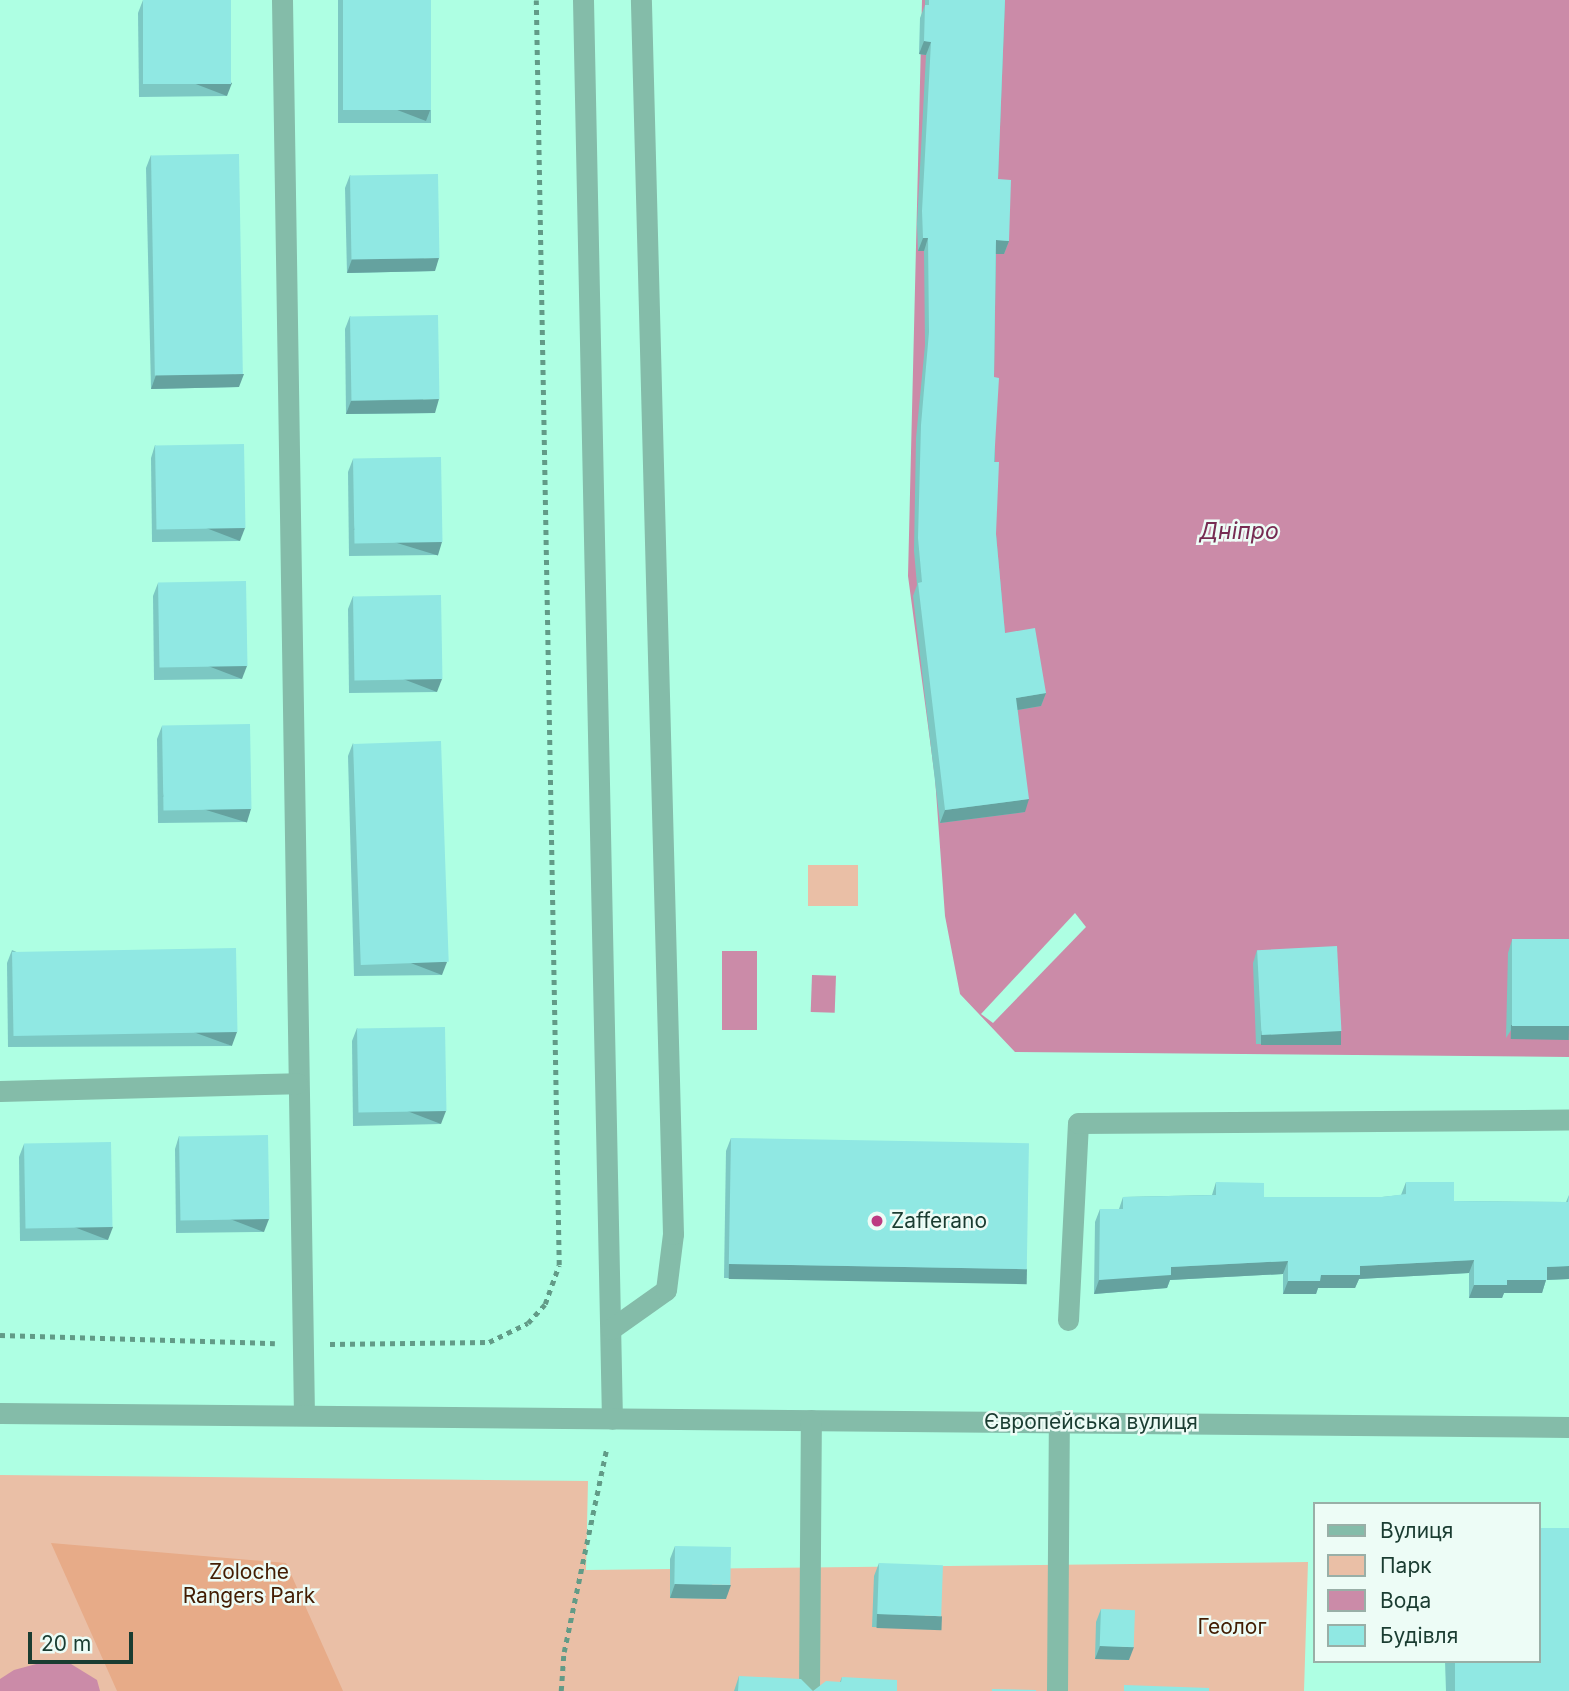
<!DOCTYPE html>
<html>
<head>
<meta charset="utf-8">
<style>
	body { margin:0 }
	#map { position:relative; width:1569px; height:1691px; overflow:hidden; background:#aeffe3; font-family:Inter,sans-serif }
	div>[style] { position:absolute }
	.green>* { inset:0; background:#eabfa6; transform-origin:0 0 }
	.forest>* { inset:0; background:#e7ab88 }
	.water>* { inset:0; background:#cb8ba8; transform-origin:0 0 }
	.pier>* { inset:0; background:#aeffe3 }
	.path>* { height:4.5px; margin-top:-2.25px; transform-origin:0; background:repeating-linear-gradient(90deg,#629b87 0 5px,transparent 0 10px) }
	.minor>* { height:21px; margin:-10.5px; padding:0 10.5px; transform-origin:10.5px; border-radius:10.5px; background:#84bca9 }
	.wall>* { inset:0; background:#7cc8c3; transform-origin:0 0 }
	.shaded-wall>* { inset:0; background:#65a29f; transform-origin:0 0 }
	.building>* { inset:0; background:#90e8e3; transform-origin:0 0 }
	.dots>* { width:19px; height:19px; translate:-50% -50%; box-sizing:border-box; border:4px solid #edfcf6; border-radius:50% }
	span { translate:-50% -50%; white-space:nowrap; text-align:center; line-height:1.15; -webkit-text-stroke:5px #edfcf6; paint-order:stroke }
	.poi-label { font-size:21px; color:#1a3c31 }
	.left { translate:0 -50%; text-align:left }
	.street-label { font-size:21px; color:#1a3c31 }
	.park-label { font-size:21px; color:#431d03 }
	.water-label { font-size:23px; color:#762b52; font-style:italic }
	.legend { position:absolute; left:1313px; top:1502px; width:228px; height:161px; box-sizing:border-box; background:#edfcf6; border:2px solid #99afa7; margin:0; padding:9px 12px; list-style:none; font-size:21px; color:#1a3c31 }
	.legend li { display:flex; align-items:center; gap:14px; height:35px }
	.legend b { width:35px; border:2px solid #99afa7 }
	.scale { position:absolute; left:28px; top:1632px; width:105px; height:32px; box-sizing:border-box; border:4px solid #1a3c31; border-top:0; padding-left:9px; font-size:21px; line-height:24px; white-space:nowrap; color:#1a3c31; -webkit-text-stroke:5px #edfcf6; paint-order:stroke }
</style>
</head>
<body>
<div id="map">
	<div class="green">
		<i style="left:808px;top:865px;width:50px;height:41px"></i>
		<i style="clip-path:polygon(0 1475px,588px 1481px,586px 1570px,1308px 1562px,1304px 1691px,0 1691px)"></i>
	</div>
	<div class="forest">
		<i style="clip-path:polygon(51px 1543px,286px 1563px,343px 1691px,117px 1691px)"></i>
	</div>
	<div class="water">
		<i style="clip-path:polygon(922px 0,1569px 0,1569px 1057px,1015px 1052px,960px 994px,945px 916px,935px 778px,908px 576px)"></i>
		<i style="left:722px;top:951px;width:35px;height:79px"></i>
		<i style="left:812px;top:975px;width:24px;height:37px;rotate:2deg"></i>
		<i style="clip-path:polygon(51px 1660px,71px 1664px,97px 1680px,100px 1691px,0 1691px,0 1679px,14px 1670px)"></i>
	</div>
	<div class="pier">
		<i style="clip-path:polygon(1075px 913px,1086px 927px,993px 1023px,981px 1014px)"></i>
	</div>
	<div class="path">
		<i style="left:0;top:1335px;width:275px;rotate:1.7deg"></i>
		<i style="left:330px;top:1344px;width:159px;rotate:-0.7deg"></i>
		<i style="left:489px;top:1342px;width:43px;rotate:-26deg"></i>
		<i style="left:528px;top:1323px;width:25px;rotate:-48deg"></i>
		<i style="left:545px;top:1304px;width:41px;rotate:-70.3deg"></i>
		<i style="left:559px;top:1265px;width:1265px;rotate:-91.04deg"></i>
		<i style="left:561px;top:1691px;width:39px;rotate:-86deg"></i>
		<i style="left:564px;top:1652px;width:209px;rotate:-78.2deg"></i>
	</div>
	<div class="minor">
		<i style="left:282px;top:0;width:1415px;rotate:89.11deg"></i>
		<i style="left:583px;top:0;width:1419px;rotate:88.83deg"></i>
		<i style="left:0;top:1091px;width:297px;rotate:-1.5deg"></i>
		<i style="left:1068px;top:1320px;width:197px;rotate:-87.1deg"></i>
		<i style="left:1078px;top:1123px;width:491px;rotate:-0.4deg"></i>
		<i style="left:611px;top:1329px;width:67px;rotate:-35.3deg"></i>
		<i style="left:666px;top:1290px;width:56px;rotate:-82.9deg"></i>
		<i style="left:673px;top:1234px;width:1234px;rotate:-91.49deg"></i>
		<i style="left:0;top:1413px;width:1569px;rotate:0.51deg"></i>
		<i style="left:809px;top:1691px;width:271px;rotate:-89.6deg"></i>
		<i style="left:1057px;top:1691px;width:270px;rotate:-89.6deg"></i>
	</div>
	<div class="wall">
		<i style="clip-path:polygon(143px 0,227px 96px,139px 97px,138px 13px)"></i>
		<i style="left:338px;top:0;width:93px;height:123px"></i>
		<i style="clip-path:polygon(925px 0,1005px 0,998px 179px,1009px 241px,1004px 254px,996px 254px,994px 377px,996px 534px,1005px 633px,1046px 693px,1041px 706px,1018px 710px,1025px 812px,940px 823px,913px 596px,917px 585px,914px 551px,916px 438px,925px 345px,924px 251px,918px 251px,917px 224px,926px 55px,919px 54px,920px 18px,925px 5px)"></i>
		<i style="clip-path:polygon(151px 155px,239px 387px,151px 389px,146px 168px)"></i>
		<i style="clip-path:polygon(350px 175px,435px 271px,347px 273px,345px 188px)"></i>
		<i style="clip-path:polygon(350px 316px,435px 413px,346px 414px,345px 329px)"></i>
		<i style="clip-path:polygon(155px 445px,240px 541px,152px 542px,151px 458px)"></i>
		<i style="clip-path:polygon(353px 459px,438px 555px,349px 556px,348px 472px)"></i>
		<i style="clip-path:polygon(158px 583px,242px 679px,154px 680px,153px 596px)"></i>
		<i style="clip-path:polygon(353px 596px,437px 692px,349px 693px,348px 609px)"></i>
		<i style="clip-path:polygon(162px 726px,247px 822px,158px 823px,157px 739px)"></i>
		<i style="clip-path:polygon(353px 743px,442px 975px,354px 976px,348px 756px)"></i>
		<i style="clip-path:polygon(1569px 939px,1506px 1038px,1508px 953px,1512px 940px)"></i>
		<i style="clip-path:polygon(12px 950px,232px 1046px,8px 1047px,7px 963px)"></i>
		<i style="clip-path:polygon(1257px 950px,1341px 1031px,1336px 1044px,1256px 1044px,1253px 963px)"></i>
		<i style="clip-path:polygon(357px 1028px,441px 1124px,353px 1126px,352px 1041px)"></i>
		<i style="clip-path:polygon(179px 1136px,264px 1232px,176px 1233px,175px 1149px)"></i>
		<i style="clip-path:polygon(731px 1138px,1027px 1269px,1023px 1282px,724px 1278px,726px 1151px)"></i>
		<i style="clip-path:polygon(24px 1144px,108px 1240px,20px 1241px,19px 1157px)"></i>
		<i style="clip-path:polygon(1216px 1182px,1264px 1197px,1382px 1197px,1401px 1195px,1406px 1182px,1454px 1201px,1566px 1202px,1569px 1195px,1569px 1279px,1546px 1280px,1542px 1293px,1504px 1293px,1502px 1298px,1469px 1298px,1469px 1273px,1359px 1279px,1355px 1288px,1318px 1288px,1316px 1294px,1283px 1294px,1283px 1274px,1170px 1280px,1167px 1288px,1094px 1294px,1095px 1222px,1100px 1209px,1119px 1209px,1123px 1197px,1212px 1195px)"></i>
		<i style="clip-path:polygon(675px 1546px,726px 1599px,670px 1598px,670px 1559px)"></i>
		<i style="clip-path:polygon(879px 1563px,937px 1629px,872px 1627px,874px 1576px)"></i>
		<i style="clip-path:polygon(1101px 1609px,1129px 1660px,1095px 1659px,1096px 1622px)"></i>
		<i style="clip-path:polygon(1445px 1661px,1539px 1661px,1569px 1691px,1446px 1691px)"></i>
		<i style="clip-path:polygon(739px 1676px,813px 1691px,840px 1682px,842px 1677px,897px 1691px,734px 1691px)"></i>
	</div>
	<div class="shaded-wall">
		<i style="clip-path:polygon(924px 41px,931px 42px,926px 55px,919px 54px)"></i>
		<i style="left:232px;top:83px;width:14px;height:88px;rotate:111deg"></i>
		<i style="left:431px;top:108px;width:14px;height:88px;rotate:111deg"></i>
		<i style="clip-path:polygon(923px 238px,928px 238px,924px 251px,918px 251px)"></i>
		<i style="clip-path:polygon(996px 240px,1009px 241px,1004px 254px,991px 254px)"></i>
		<i style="clip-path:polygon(439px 258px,435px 271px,347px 273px,352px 259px)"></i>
		<i style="clip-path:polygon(244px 374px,239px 387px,151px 389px,156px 375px)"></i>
		<i style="clip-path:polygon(439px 399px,435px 413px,346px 414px,351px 401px)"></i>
		<i style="left:245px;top:528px;width:14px;height:88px;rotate:111deg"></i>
		<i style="left:442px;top:542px;width:14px;height:88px;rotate:107deg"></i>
		<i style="left:247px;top:666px;width:14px;height:88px;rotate:111deg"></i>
		<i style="left:442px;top:679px;width:14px;height:88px;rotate:111deg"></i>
		<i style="clip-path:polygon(1046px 693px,1041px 706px,1011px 711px,1016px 698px)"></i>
		<i style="clip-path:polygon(1029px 799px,1025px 812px,940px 823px,945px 810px)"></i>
		<i style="left:251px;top:809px;width:14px;height:88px;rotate:107deg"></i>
		<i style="left:447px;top:962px;width:14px;height:88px;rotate:111deg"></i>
		<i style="left:1511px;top:1025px;width:58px;height:14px;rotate:1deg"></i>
		<i style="left:1261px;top:1031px;width:80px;height:14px"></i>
		<i style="left:237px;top:1032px;width:15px;height:224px;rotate:110deg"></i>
		<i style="left:446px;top:1111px;width:14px;height:88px;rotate:111deg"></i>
		<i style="left:269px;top:1219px;width:14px;height:89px;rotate:111deg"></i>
		<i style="left:113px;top:1227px;width:14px;height:88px;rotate:111deg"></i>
		<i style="clip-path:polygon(1474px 1260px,1469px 1273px,1359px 1279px,1355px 1288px,1318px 1288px,1316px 1294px,1283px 1294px,1288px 1281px,1321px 1275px,1360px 1266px)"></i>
		<i style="clip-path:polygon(1288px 1261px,1283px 1274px,1170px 1280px,1167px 1288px,1094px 1294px,1099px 1280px,1171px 1267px)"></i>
		<i style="left:729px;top:1264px;width:298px;height:15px;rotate:1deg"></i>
		<i style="clip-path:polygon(1569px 1266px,1569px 1279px,1546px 1280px,1542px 1293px,1504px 1293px,1502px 1298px,1469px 1298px,1474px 1285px,1507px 1280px,1547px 1267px)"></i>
		<i style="clip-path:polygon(675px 1584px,731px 1585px,726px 1599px,670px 1598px)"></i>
		<i style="left:877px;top:1614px;width:65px;height:14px;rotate:2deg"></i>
		<i style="clip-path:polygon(1100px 1646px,1134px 1647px,1129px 1660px,1095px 1659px)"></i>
	</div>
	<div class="building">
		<i style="left:143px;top:0;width:88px;height:84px"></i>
		<i style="left:343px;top:0;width:88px;height:110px"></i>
		<i style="clip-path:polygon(929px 0,1005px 0,998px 179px,1011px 180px,1009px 241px,996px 240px,994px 377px,999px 378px,994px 462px,999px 462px,996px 534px,1005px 633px,1035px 628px,1046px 693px,1016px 698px,1029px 799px,945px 810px,918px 583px,922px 582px,918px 538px,921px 425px,929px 332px,928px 238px,923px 238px,922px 211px,931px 42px,924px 41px,925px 5px,929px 5px)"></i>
		<i style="left:239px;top:154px;width:220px;height:88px;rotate:89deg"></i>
		<i style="left:438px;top:174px;width:84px;height:88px;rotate:89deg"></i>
		<i style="left:438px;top:315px;width:84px;height:88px;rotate:89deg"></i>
		<i style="left:244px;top:444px;width:84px;height:89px;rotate:89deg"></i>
		<i style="left:441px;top:457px;width:85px;height:88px;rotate:89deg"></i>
		<i style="left:246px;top:581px;width:85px;height:88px;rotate:89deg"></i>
		<i style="left:441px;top:595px;width:84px;height:88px;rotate:89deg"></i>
		<i style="left:250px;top:724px;width:85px;height:88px;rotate:89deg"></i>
		<i style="left:441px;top:741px;width:221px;height:88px;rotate:88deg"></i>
		<i style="left:1569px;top:939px;width:87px;height:57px;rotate:90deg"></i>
		<i style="left:1337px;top:946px;width:85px;height:80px;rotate:87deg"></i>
		<i style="left:236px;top:948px;width:84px;height:224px;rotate:89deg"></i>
		<i style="left:445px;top:1027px;width:84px;height:88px;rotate:89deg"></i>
		<i style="left:268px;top:1135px;width:84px;height:89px;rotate:89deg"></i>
		<i style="left:731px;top:1138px;width:298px;height:126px;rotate:1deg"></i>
		<i style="left:111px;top:1142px;width:85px;height:87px;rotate:89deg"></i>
		<i style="clip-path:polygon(1216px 1182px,1264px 1183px,1264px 1197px,1382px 1197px,1406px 1194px,1406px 1182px,1454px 1182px,1454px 1201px,1568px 1202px,1569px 1195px,1569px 1266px,1547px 1267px,1547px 1280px,1507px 1280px,1507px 1285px,1474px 1285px,1474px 1260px,1360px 1266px,1360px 1275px,1321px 1275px,1320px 1281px,1288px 1281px,1288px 1261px,1171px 1267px,1171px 1275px,1099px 1280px,1100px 1209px,1123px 1209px,1123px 1197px,1216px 1195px)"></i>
		<i style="clip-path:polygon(1539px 1528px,1569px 1528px,1569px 1691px,1455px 1691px,1455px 1661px,1539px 1661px)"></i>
		<i style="left:675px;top:1546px;width:56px;height:38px;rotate:1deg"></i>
		<i style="left:879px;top:1563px;width:64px;height:51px;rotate:2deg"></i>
		<i style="left:1101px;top:1609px;width:34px;height:37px;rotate:2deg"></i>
		<i style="clip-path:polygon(739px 1676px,801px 1679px,813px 1691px,826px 1681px,841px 1682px,842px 1677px,897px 1680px,897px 1691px,738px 1691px)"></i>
		<i style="clip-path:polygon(1124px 1685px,1209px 1688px,1209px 1691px,1124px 1691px)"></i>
		<i style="clip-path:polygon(992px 1689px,1036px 1690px,1036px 1691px,992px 1691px)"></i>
	</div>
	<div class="dots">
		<i style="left:877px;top:1221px;background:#bd3b82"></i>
	</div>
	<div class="poi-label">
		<span class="left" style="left:891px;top:1221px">Zafferano</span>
	</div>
	<div class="street-label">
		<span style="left:1091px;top:1422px">Європейська вулиця</span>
	</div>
	<div class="park-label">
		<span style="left:249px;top:1584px">Zoloche<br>Rangers Park</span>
		<span style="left:1232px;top:1627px">Геолог</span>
	</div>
	<div class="water-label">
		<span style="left:1239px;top:531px">Дніпро</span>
	</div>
	<ul class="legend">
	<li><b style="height:9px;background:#84bca9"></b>Вулиця</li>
	<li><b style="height:19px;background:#eabfa6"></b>Парк</li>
	<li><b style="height:19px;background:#cb8ba8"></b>Вода</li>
	<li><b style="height:19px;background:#90e8e3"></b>Будівля</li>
	</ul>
	<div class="scale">20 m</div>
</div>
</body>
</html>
